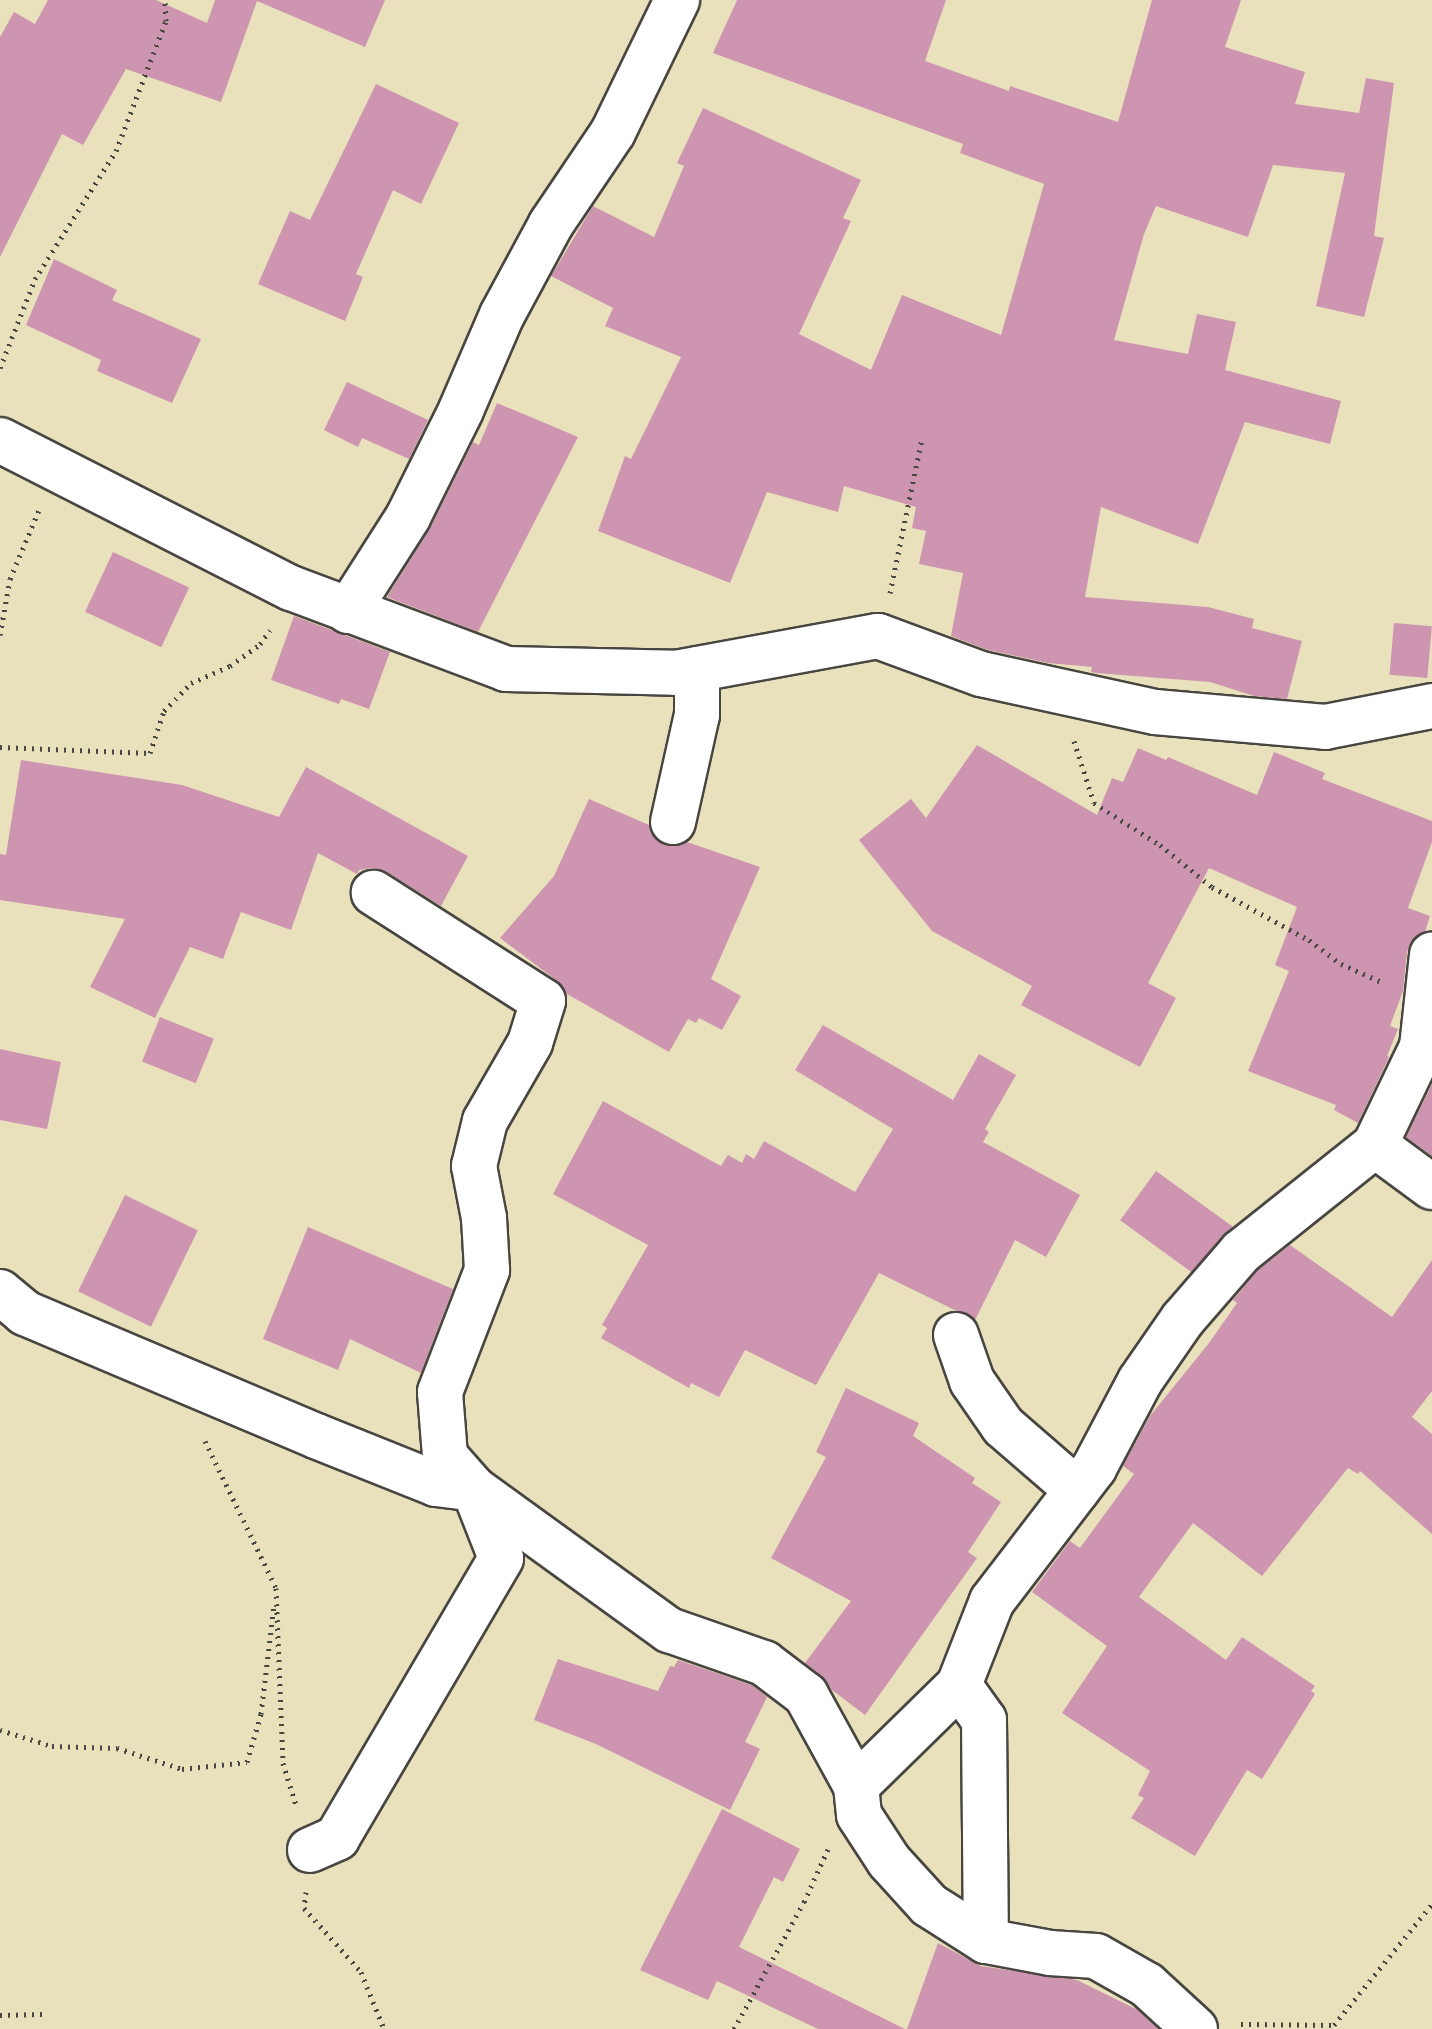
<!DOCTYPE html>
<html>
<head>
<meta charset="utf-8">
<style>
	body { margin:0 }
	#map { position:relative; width:1432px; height:2029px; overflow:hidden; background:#e9e1bc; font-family:Itim,sans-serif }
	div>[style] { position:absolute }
	.building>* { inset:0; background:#ce95b1; transform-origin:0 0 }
	.path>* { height:5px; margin-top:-2.5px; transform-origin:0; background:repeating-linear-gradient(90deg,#484641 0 2px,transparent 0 8px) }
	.roads { filter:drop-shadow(2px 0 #484641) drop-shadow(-2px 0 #484641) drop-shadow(0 2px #484641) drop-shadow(0 -2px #484641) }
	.minor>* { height:44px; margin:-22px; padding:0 22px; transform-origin:22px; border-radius:22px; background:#fff }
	span { translate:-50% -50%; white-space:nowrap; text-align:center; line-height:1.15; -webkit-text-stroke:6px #fbf7ec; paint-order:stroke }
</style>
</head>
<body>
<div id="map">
	<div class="building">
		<i style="clip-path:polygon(48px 0,156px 0,207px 23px,215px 0,385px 0,365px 47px,257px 1px,221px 102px,126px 69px,83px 145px,62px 134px,0 257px,0 37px,14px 12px,35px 24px)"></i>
		<i style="clip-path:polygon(737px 0,946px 0,925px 61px,1009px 91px,1010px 86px,1118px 122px,1152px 0,1241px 0,1225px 47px,1305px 72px,1295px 104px,1359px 113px,1366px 78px,1394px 83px,1374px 236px,1384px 238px,1364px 317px,1316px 306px,1345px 173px,1273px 165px,1248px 237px,1156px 206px,1144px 234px,1114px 340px,1188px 354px,1197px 314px,1236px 322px,1225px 370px,1341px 401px,1330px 444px,1245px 422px,1198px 544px,1101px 507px,1085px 597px,1208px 607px,1254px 619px,1252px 628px,1302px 641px,1287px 699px,1254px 696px,1210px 682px,1096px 673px,1091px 672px,1092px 667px,1048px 663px,988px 650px,951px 636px,963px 573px,919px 564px,926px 531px,912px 528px,916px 507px,844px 486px,838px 512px,767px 492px,730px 583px,598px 531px,625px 456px,631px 459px,681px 357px,605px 326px,613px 308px,551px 276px,593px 206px,654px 237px,684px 166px,677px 163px,703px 108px,861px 180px,843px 218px,851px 221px,799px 334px,871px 370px,902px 295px,1001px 335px,1044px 184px,960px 153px,963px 144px,713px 53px)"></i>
		<i style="clip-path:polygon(376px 84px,459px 123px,421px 204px,393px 190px,356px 274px,363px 277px,345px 321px,258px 284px,290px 211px,310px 220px)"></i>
		<i style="clip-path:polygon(54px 259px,117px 290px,112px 300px,201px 339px,172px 403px,97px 371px,101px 360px,26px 325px)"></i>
		<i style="clip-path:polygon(347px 382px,428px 420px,409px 459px,362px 438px,358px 447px,324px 430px)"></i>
		<i style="clip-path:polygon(497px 403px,578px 437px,478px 632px,387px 597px,430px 528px,473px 442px,479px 445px)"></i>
		<i style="left:113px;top:552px;width:84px;height:66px;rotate:25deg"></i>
		<i style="clip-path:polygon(294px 616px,390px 652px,369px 709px,341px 699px,339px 704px,271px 680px)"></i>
		<i style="left:1394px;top:623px;width:38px;height:52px;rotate:5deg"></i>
		<i style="clip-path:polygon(977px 745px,1097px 815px,1112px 778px,1123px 782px,1138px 748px,1166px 760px,1168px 757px,1257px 795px,1274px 752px,1325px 773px,1322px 779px,1432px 821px,1432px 842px,1408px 908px,1430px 916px,1425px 932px,1412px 940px,1407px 952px,1403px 991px,1390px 1026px,1398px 1029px,1387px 1056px,1389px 1057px,1358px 1123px,1334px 1110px,1336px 1105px,1248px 1071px,1289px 971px,1275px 965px,1297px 907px,1209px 868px,1148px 983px,1176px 998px,1140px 1067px,1021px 1005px,1032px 986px,932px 931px,859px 840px,911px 799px,926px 818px)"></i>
		<i style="clip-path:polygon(21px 760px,182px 785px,279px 817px,306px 767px,468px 856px,441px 906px,387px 872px,374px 868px,359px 870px,357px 874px,318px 853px,291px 930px,241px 912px,223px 959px,190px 947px,155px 1018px,90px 987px,125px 919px,0 900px,0 854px,6px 855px)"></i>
		<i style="clip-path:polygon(589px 799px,649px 825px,656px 840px,667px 846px,687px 842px,760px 867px,711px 979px,741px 996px,722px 1030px,699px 1018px,696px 1023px,688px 1019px,669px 1052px,567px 994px,556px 980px,500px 938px,554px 876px)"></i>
		<i style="left:160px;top:1017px;width:58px;height:48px;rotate:22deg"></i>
		<i style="clip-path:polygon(823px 1025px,953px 1100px,979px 1054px,1016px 1075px,985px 1129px,989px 1132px,983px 1142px,1080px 1195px,1046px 1257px,1015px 1240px,975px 1320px,879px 1273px,816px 1385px,745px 1350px,719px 1397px,691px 1383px,689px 1388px,601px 1338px,607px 1328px,602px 1325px,648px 1245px,553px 1194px,603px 1101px,721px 1166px,728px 1155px,742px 1163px,746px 1154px,754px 1159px,764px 1141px,855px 1192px,893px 1129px,795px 1070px)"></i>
		<i style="clip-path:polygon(0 1049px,61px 1062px,47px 1129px,0 1120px)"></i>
		<i style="clip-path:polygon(1432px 1084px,1432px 1156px,1406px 1137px)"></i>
		<i style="left:1156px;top:1171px;width:95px;height:61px;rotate:36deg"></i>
		<i style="left:125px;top:1195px;width:81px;height:107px;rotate:26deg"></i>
		<i style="clip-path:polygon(308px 1227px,453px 1289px,421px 1373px,350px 1339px,338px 1370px,263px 1339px)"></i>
		<i style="clip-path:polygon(1290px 1245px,1392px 1317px,1432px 1260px,1432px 1391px,1412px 1417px,1432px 1434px,1432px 1534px,1360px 1471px,1358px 1474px,1348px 1468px,1262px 1576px,1193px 1523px,1139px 1597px,1226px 1660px,1242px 1637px,1315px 1686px,1311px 1691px,1315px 1694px,1262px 1779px,1247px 1770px,1195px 1856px,1131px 1818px,1144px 1798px,1138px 1795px,1150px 1771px,1062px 1713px,1107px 1646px,1032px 1592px,1070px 1541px,1080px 1548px,1134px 1474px,1123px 1466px,1150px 1416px,1209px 1343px,1237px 1303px,1233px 1300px,1258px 1270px)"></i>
		<i style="clip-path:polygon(846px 1388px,919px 1423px,913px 1436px,975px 1478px,972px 1483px,1001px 1502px,968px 1552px,977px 1558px,865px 1715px,832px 1690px,822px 1676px,805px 1663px,851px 1601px,771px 1558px,826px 1457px,816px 1452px)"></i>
		<i style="clip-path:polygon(558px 1659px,658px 1691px,670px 1666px,674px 1667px,678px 1660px,752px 1685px,767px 1697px,745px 1742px,760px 1749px,730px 1810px,596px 1744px,534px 1720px)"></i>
		<i style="clip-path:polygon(722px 1809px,800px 1849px,783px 1882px,774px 1877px,739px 1947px,905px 2029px,818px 2029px,717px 1981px,708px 2000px,640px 1970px)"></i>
		<i style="clip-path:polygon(938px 1943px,981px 1966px,1077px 1980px,1138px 2010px,1158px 2029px,907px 2029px)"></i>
	</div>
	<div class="path">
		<i style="left:0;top:368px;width:96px;rotate:-68.5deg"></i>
		<i style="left:35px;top:279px;width:151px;rotate:-57.7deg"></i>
		<i style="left:116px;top:151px;width:139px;rotate:-69deg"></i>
		<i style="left:166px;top:21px;width:21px;rotate:-93deg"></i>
		<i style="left:890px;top:593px;width:157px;rotate:-78.3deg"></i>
		<i style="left:0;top:635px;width:57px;rotate:-79.9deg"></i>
		<i style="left:10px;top:579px;width:75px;rotate:-67.2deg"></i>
		<i style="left:1074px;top:741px;width:65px;rotate:72.1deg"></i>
		<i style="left:1094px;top:803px;width:78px;rotate:32.5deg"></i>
		<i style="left:1160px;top:845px;width:67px;rotate:38.9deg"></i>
		<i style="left:1212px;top:887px;width:111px;rotate:28.7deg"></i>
		<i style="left:1309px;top:940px;width:40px;rotate:37deg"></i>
		<i style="left:1341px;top:964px;width:45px;rotate:23.7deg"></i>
		<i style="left:0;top:747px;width:150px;rotate:2.3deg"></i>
		<i style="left:150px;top:753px;width:44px;rotate:-71.6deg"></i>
		<i style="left:164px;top:711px;width:39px;rotate:-46deg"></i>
		<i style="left:191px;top:683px;width:43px;rotate:-23.6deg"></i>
		<i style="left:230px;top:666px;width:37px;rotate:-36deg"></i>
		<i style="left:260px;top:644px;width:17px;rotate:-54deg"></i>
		<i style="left:205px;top:1441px;width:163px;rotate:64.2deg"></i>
		<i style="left:276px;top:1588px;width:175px;rotate:87.7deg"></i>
		<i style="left:283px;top:1763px;width:44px;rotate:72.8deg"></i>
		<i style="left:0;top:1730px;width:54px;rotate:17.1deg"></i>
		<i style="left:52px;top:1746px;width:65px;rotate:1.8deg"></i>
		<i style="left:117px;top:1748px;width:68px;rotate:17.9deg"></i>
		<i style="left:182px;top:1769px;width:65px;rotate:-6.1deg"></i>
		<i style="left:247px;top:1762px;width:50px;rotate:-73.7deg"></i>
		<i style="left:261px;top:1714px;width:110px;rotate:-83.2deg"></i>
		<i style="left:306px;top:1892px;width:16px;rotate:97deg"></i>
		<i style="left:304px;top:1908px;width:86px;rotate:48.3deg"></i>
		<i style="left:361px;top:1972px;width:61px;rotate:68deg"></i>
		<i style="left:0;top:2015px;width:42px;rotate:-1.4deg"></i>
		<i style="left:1241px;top:2024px;width:93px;rotate:0.6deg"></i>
		<i style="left:1334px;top:2025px;width:156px;rotate:-51deg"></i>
		<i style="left:734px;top:2029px;width:145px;rotate:-61.1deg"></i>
		<i style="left:804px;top:1902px;width:58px;rotate:-65.6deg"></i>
	</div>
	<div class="roads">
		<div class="minor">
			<i style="left:0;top:440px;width:326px;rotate:27deg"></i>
			<i style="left:291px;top:588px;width:230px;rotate:20.6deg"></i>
			<i style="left:506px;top:669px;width:170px;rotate:1.3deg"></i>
			<i style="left:676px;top:673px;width:205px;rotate:-10.4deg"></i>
			<i style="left:878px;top:636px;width:110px;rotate:20.3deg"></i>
			<i style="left:981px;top:674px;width:178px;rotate:12.3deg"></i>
			<i style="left:1155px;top:712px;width:171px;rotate:5deg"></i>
			<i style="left:1325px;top:727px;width:109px;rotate:-11.1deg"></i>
			<i style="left:348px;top:611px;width:112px;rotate:-57.4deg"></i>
			<i style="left:408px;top:517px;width:119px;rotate:-63.6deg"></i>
			<i style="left:461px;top:410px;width:103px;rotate:-66.7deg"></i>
			<i style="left:502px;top:315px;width:103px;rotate:-61.7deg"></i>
			<i style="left:551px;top:224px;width:111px;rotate:-56deg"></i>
			<i style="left:613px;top:132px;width:147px;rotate:-64.1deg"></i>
			<i style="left:673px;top:822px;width:110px;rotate:-77.4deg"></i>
			<i style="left:697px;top:715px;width:46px;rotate:-90deg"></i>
			<i style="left:1375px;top:1145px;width:71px;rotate:36.4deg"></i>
			<i style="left:0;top:1292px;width:33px;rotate:40deg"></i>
			<i style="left:25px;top:1313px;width:316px;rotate:22.9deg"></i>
			<i style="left:316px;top:1436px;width:129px;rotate:21.8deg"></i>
			<i style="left:436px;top:1484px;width:38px;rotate:7deg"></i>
			<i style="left:474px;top:1489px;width:241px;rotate:35.9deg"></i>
			<i style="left:669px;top:1630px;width:101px;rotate:19.2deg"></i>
			<i style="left:764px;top:1663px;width:53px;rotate:37.3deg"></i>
			<i style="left:806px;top:1695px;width:104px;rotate:61.2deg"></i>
			<i style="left:856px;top:1786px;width:144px;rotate:-44.4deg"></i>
			<i style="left:959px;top:1685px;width:90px;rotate:-68.6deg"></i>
			<i style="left:992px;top:1601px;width:168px;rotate:-52.5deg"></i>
			<i style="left:1094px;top:1468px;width:98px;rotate:-62.1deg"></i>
			<i style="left:1140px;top:1381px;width:75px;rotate:-55.3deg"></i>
			<i style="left:1183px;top:1319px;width:89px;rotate:-49.1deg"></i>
			<i style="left:1241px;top:1252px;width:171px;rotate:-38.6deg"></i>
			<i style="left:1375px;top:1145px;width:109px;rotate:-64.4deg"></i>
			<i style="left:1422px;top:1047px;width:93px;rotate:-83.8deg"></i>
			<i style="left:956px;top:1335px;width:49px;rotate:70.8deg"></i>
			<i style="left:972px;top:1381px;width:55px;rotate:55.4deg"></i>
			<i style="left:1003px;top:1426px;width:98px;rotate:40.9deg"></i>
			<i style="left:959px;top:1685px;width:43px;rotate:54.5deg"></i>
			<i style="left:984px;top:1720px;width:221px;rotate:89.5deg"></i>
			<i style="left:856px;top:1786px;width:29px;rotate:84deg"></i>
			<i style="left:859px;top:1815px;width:55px;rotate:56.9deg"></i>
			<i style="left:889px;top:1861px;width:59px;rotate:47.7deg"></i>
			<i style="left:929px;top:1905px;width:67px;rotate:32.3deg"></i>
			<i style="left:986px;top:1941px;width:65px;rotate:10.6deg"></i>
			<i style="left:1050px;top:1953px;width:46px;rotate:3.7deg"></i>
			<i style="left:1096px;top:1956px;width:59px;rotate:29.6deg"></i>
			<i style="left:1147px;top:1985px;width:65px;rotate:42.5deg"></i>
			<i style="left:310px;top:1850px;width:30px;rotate:-24deg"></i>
			<i style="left:337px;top:1838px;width:324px;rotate:-59.6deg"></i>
			<i style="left:501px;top:1558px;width:74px;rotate:-111.4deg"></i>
			<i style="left:474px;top:1489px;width:44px;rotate:-131.3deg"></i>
			<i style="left:445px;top:1456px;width:64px;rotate:-94.5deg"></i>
			<i style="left:440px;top:1392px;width:131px;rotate:-68.9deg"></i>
			<i style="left:487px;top:1270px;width:52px;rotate:-93.3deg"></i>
			<i style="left:484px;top:1218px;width:53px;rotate:-100.9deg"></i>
			<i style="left:474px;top:1166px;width:46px;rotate:-76.3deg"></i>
			<i style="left:485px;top:1121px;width:90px;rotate:-60deg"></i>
			<i style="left:530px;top:1043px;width:44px;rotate:-72.8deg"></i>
			<i style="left:543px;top:1001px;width:201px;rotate:-147.4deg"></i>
		</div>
	</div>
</div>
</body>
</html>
